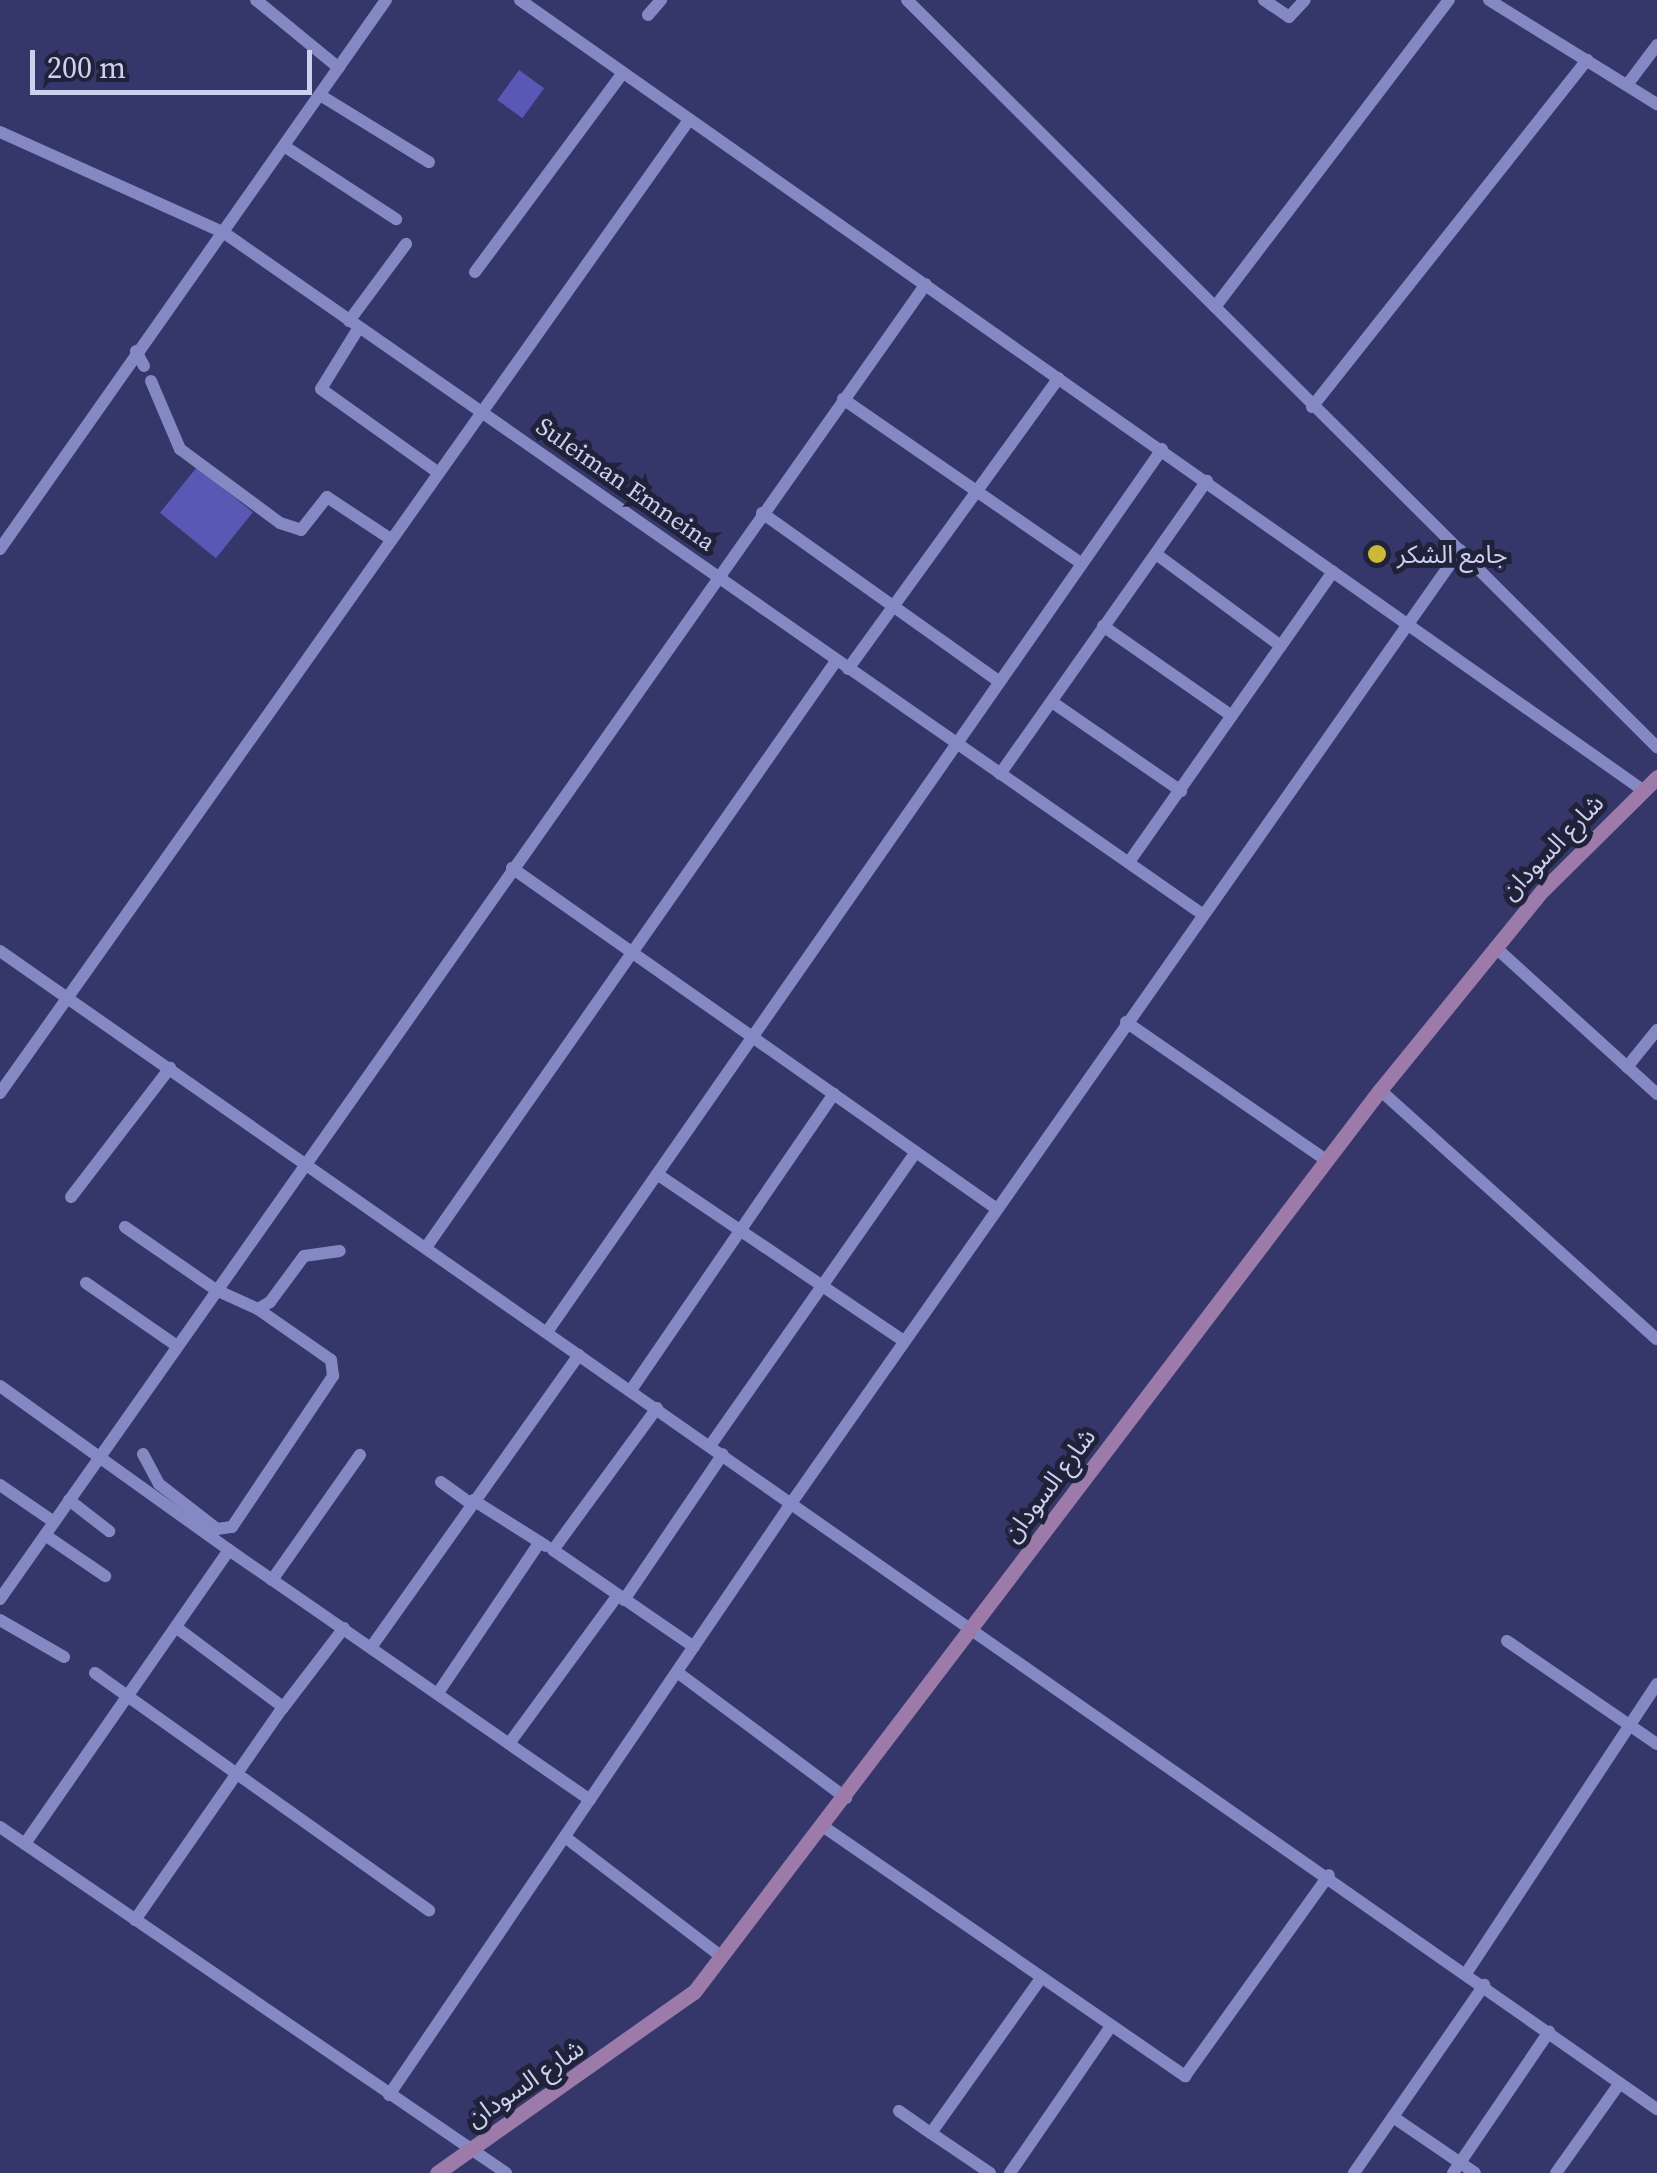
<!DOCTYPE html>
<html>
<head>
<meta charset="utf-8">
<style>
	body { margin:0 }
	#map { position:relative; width:1657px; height:2173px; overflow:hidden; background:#353669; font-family:"Source Serif 4","Noto Sans Arabic",serif }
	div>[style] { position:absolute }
	.green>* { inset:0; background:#5958b4; transform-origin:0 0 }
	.minor>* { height:12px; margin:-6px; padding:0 6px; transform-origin:6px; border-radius:6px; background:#8589c3 }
	.major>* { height:15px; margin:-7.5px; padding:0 7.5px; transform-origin:7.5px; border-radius:7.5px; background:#9c7aa9 }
	.dots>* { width:28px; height:28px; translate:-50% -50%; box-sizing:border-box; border:5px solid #202239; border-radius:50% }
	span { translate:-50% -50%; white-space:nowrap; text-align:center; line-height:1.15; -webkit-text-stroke:10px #202239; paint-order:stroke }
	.street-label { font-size:25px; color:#ccd0ef }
	.poi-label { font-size:25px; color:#ccd0ef }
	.left { translate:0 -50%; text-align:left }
	.scale { position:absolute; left:30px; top:50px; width:282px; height:45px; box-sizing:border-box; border:5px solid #ccd0ef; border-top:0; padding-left:12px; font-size:30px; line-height:35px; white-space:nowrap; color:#ccd0ef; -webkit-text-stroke:8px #202239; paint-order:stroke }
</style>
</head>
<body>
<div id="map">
	<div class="green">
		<i style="left:519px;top:70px;width:31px;height:37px;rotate:36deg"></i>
		<i style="left:197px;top:467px;width:72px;height:59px;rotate:39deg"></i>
	</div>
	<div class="minor">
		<i style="left:256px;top:0;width:107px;rotate:39.3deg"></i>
		<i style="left:520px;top:0;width:1373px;rotate:35.13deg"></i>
		<i style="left:907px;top:0;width:1059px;rotate:44.89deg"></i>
		<i style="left:1264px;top:0;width:30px;rotate:34deg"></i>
		<i style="left:1289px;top:17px;width:23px;rotate:-47deg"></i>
		<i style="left:1489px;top:0;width:198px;rotate:31.8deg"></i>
		<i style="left:648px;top:15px;width:20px;rotate:-49deg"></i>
		<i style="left:1627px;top:85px;width:50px;rotate:-53.1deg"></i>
		<i style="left:320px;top:95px;width:128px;rotate:31.6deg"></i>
		<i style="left:0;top:132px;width:244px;rotate:24.2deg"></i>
		<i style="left:223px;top:232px;width:1193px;rotate:34.86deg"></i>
		<i style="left:284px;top:146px;width:134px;rotate:33.1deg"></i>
		<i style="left:475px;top:272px;width:248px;rotate:-53.4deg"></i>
		<i style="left:1215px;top:307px;width:386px;rotate:-52.7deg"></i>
		<i style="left:349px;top:321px;width:96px;rotate:-53.5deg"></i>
		<i style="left:358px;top:329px;width:70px;rotate:121.7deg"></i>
		<i style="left:321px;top:389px;width:141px;rotate:35.5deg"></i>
		<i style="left:136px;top:351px;width:17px;rotate:62deg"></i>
		<i style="left:151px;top:381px;width:74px;rotate:66.9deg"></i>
		<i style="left:180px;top:449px;width:124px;rotate:36.5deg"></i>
		<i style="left:280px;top:523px;width:22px;rotate:18deg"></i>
		<i style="left:301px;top:530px;width:42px;rotate:-51.8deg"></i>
		<i style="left:327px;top:497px;width:74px;rotate:33.5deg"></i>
		<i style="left:843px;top:399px;width:290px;rotate:34.6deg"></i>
		<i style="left:1312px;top:407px;width:443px;rotate:-51.6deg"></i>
		<i style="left:762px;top:513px;width:290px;rotate:35.4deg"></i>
		<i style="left:0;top:549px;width:671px;rotate:-54.89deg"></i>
		<i style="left:1156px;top:554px;width:155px;rotate:36.4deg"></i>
		<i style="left:1103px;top:626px;width:157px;rotate:34.9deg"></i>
		<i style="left:848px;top:669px;width:359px;rotate:-54.1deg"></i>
		<i style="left:1052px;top:702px;width:157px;rotate:34.6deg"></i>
		<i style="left:1000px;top:774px;width:359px;rotate:-54.8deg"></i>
		<i style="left:1129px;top:862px;width:355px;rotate:-54.9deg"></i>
		<i style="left:512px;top:868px;width:593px;rotate:35.11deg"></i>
		<i style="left:1495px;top:947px;width:219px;rotate:42.2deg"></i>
		<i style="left:0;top:951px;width:2022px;rotate:34.95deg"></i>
		<i style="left:1126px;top:1022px;width:243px;rotate:34.6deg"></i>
		<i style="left:1627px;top:1067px;width:48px;rotate:-51deg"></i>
		<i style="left:1380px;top:1090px;width:372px;rotate:42deg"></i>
		<i style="left:0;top:1093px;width:1192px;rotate:-54.7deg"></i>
		<i style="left:657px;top:1174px;width:298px;rotate:34.1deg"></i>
		<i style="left:71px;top:1197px;width:163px;rotate:-52.5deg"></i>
		<i style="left:125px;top:1227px;width:111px;rotate:34.7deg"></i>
		<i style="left:216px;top:1290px;width:46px;rotate:24.3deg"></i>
		<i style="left:258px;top:1309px;width:14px;rotate:-30deg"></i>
		<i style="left:270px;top:1302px;width:57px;rotate:-53.5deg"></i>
		<i style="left:304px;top:1256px;width:36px;rotate:-8deg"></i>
		<i style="left:427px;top:1246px;width:714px;rotate:-55.04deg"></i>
		<i style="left:86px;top:1283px;width:111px;rotate:34.7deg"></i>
		<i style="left:547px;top:1332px;width:1076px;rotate:-55.14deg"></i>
		<i style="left:0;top:1386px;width:282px;rotate:35.6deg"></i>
		<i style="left:229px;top:1550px;width:358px;rotate:124.8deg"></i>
		<i style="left:631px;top:1390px;width:359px;rotate:-55.6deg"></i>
		<i style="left:657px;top:1408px;width:176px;rotate:126.2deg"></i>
		<i style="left:553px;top:1550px;width:171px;rotate:34.5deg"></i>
		<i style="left:710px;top:1446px;width:359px;rotate:-55deg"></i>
		<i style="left:143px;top:1454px;width:34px;rotate:62deg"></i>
		<i style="left:159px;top:1484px;width:73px;rotate:37.8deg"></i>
		<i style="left:217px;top:1529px;width:15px;rotate:-8deg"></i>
		<i style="left:232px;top:1527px;width:182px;rotate:-56.2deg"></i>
		<i style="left:333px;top:1376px;width:16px;rotate:-97deg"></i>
		<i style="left:331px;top:1360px;width:89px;rotate:-145.1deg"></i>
		<i style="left:441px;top:1482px;width:36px;rotate:36deg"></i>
		<i style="left:0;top:1485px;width:65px;rotate:34.4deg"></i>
		<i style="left:69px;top:1500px;width:51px;rotate:37.8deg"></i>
		<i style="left:473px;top:1500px;width:86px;rotate:32.2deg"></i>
		<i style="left:45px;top:1535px;width:73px;rotate:34.3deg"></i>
		<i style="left:229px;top:1550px;width:439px;rotate:34.7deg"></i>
		<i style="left:272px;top:1580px;width:153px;rotate:-54.9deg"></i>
		<i style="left:0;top:1599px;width:1608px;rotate:-54.85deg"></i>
		<i style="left:624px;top:1600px;width:176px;rotate:-55.9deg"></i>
		<i style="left:0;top:1620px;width:74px;rotate:30deg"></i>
		<i style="left:1507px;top:1641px;width:182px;rotate:34.5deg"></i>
		<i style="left:372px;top:1646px;width:357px;rotate:-54.6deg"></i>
		<i style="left:677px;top:1672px;width:211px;rotate:36.7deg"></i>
		<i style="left:95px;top:1673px;width:410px;rotate:35.4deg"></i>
		<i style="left:438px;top:1693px;width:182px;rotate:-56deg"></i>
		<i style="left:282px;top:1709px;width:102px;rotate:-52.6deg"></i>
		<i style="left:511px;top:1741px;width:181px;rotate:-53.8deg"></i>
		<i style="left:0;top:1827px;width:613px;rotate:34.36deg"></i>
		<i style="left:824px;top:1827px;width:439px;rotate:34.6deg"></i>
		<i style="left:1185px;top:2076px;width:247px;rotate:-54.4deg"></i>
		<i style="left:565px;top:1837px;width:198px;rotate:37.4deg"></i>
		<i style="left:135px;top:1920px;width:259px;rotate:-55.2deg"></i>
		<i style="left:283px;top:1707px;width:132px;rotate:-143.3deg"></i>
		<i style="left:1467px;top:1972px;width:345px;rotate:-56.6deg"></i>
		<i style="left:389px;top:2095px;width:717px;rotate:-55.8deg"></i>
		<i style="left:792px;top:1502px;width:1163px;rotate:-54.94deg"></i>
		<i style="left:899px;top:2111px;width:39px;rotate:35deg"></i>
		<i style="left:1393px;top:2117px;width:99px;rotate:34.3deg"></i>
		<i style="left:990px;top:2173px;width:71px;rotate:-145.9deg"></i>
		<i style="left:931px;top:2133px;width:190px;rotate:-54.6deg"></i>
		<i style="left:1010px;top:2173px;width:178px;rotate:-55.5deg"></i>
		<i style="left:1354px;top:2173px;width:229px;rotate:-55.3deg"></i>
		<i style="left:1453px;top:2173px;width:171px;rotate:-55.8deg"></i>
		<i style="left:1556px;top:2173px;width:110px;rotate:-54.6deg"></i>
	</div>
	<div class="major">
		<i style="left:437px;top:2173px;width:314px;rotate:-35.2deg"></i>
		<i style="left:694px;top:1992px;width:1133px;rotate:-52.75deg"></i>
		<i style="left:1380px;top:1090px;width:257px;rotate:-50.9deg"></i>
		<i style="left:1542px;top:891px;width:162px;rotate:-44.7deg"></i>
	</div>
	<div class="dots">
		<i style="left:1377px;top:554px;background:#cdb938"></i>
	</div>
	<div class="street-label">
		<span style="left:626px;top:484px;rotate:35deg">Suleiman Emneina</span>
		<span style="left:1552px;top:847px;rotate:-46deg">شارع السودان</span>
		<span style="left:1049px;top:1485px;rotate:-53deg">شارع السودان</span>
		<span style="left:525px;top:2083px;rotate:-34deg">شارع السودان</span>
	</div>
	<div class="poi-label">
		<span class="left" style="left:1397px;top:554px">جامع الشكر</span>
	</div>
	<div class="scale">200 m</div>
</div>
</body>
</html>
